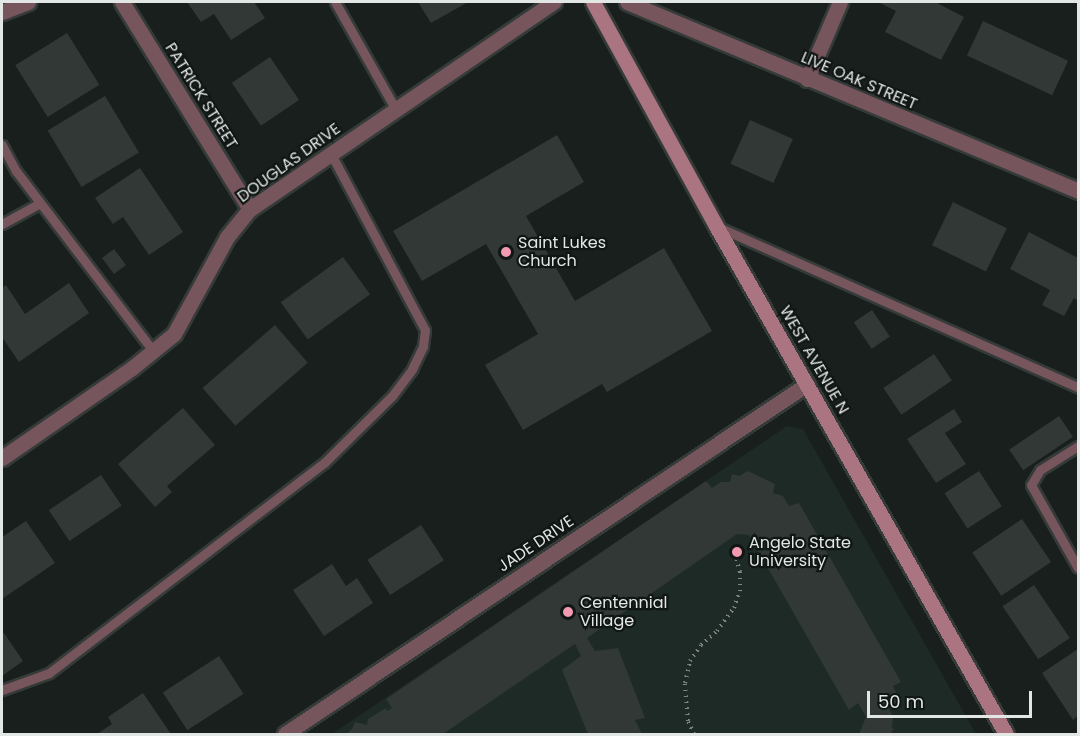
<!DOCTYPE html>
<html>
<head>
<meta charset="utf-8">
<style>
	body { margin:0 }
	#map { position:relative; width:1080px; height:736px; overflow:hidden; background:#191f1d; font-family:Poppins,sans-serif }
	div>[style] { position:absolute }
	.built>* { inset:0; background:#1d2a25 }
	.building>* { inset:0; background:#313835; transform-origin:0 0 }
	.path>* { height:4px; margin-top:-2px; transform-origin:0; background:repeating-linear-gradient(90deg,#7f8482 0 1.5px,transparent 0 6px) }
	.roads { filter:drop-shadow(2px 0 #353b39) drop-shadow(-2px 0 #353b39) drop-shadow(0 2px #353b39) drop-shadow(0 -2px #353b39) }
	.lane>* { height:9px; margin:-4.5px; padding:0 4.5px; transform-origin:4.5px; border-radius:4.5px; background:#77555d }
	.street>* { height:15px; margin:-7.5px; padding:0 7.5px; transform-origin:7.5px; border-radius:7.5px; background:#77555d }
	.secondary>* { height:15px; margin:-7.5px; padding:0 7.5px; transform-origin:7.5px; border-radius:7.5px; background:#aa7481 }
	.dots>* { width:16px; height:16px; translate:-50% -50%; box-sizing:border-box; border:3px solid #101614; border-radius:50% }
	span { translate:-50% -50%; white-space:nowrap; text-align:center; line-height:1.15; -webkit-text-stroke:4.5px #101614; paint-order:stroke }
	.street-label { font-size:16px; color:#e2e6e5 }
	.poi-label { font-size:16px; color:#e2e6e5 }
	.left { translate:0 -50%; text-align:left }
	.frame { position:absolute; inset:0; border:3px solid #e2e6e5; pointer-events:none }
	.scale { position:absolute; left:867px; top:691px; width:165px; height:27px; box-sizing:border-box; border:3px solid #e2e6e5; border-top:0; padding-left:8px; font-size:18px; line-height:21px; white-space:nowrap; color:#e2e6e5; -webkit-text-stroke:4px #101614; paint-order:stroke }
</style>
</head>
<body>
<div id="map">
	<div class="built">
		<i style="clip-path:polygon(787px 426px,803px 429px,976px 734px,332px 734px)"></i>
	</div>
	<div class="building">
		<i style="clip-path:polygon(187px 2px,254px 2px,265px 18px,231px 40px,214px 14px,201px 22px)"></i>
		<i style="clip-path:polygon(418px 2px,468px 2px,431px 23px)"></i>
		<i style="clip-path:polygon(878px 2px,935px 2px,964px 17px,941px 60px,885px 32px,896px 11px)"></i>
		<i style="left:983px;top:21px;width:94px;height:38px;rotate:25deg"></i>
		<i style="left:67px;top:33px;width:61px;height:61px;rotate:58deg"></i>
		<i style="left:270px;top:57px;width:52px;height:46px;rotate:56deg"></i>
		<i style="left:105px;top:96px;width:66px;height:67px;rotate:59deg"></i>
		<i style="left:750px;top:120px;width:47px;height:48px;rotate:24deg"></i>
		<i style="clip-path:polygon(557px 135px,584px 182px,526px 216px,575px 301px,664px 248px,712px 331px,607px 392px,602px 384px,523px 430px,485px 365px,538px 334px,486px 244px,422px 281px,393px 231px)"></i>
		<i style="clip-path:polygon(140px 168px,183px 232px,149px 255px,123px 217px,113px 224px,95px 198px)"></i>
		<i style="left:953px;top:202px;width:60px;height:48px;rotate:26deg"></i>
		<i style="clip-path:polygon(1029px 232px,1078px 258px,1078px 301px,1074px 298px,1064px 316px,1042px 305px,1050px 290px,1010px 269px)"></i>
		<i style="left:114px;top:249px;width:20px;height:15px;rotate:53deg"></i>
		<i style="left:343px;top:257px;width:46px;height:77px;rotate:54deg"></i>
		<i style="clip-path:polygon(69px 283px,89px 313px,19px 362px,2px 337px,2px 288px,6px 285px,25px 314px)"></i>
		<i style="left:872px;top:310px;width:32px;height:22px;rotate:56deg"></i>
		<i style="left:275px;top:325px;width:50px;height:96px;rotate:49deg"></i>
		<i style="left:934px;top:354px;width:32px;height:61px;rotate:56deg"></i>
		<i style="clip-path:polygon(183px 408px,215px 445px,167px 486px,172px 492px,155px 507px,118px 464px)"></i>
		<i style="clip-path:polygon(954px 409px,962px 422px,945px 433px,966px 464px,936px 483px,907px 439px)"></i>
		<i style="left:1059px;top:416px;width:25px;height:60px;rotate:56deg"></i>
		<i style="clip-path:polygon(748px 471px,775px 484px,773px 493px,783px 496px,789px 506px,799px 503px,901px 682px,893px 686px,900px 700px,888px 707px,893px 716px,892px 728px,894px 729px,890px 734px,859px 734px,866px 717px,858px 703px,849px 710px,749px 535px,737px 534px,587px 638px,595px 651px,618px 648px,645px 718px,635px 720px,642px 734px,588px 734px,562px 670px,581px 656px,575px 644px,443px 734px,346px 734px,352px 729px,355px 722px,367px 725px,368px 719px,386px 708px,387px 711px,392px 708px,386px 699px,706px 481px,712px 488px,721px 482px,730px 482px,732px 474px,739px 476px)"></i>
		<i style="left:979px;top:471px;width:42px;height:41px;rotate:57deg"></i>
		<i style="left:101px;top:475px;width:37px;height:63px;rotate:56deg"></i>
		<i style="left:1022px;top:519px;width:52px;height:60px;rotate:56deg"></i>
		<i style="clip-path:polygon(26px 521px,55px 563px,2px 599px,2px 537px)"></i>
		<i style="left:421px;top:525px;width:42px;height:64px;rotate:57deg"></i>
		<i style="clip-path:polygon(332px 564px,346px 586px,357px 578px,373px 603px,324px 636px,293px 590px)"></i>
		<i style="left:1034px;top:585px;width:64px;height:38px;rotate:56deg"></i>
		<i style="clip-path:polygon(4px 633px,23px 661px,2px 676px,2px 635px)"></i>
		<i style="clip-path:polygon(1078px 649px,1078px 716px,1073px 720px,1042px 673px)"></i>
		<i style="left:219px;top:656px;width:45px;height:67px;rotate:57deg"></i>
		<i style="clip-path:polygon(143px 693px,171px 734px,97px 734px,112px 724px,108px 717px)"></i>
	</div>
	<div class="path">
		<i style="left:694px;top:734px;width:14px;rotate:-115deg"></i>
		<i style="left:688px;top:721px;width:38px;rotate:-95deg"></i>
		<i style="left:685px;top:683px;width:23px;rotate:-77deg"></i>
		<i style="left:690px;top:661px;width:19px;rotate:-55deg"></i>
		<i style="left:701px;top:645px;width:21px;rotate:-41deg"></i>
		<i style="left:717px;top:631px;width:29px;rotate:-54deg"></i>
		<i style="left:734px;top:608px;width:18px;rotate:-71deg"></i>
		<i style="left:740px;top:591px;width:19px;rotate:-90deg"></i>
		<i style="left:740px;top:572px;width:23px;rotate:-105deg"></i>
	</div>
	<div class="roads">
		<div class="lane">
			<i style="left:335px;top:2px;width:124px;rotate:60.5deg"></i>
			<i style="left:2px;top:145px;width:30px;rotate:62deg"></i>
			<i style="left:16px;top:171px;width:226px;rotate:52.7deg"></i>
			<i style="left:2px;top:224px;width:43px;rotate:-28.9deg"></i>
			<i style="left:718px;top:227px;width:394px;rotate:24deg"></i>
			<i style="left:1078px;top:446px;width:45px;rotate:147.7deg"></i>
			<i style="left:1040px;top:470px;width:17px;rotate:121deg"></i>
			<i style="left:1031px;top:485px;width:95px;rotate:60.5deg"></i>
			<i style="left:2px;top:690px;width:50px;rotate:-19.9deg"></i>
			<i style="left:49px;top:673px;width:346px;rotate:-37.4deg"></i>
			<i style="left:324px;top:463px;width:95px;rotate:-44.6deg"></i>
			<i style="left:392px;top:396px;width:34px;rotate:-53deg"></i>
			<i style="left:412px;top:369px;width:25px;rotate:-64deg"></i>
			<i style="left:423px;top:346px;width:16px;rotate:-83deg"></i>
			<i style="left:425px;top:330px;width:200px;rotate:-118.1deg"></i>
		</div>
		<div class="street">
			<i style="left:122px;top:2px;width:243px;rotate:58.3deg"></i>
			<i style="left:627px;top:2px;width:489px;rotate:22.7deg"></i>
			<i style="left:2px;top:12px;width:28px;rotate:-21deg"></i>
			<i style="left:807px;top:79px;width:84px;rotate:-66.8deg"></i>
			<i style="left:2px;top:458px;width:158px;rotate:-34.7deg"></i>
			<i style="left:132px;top:368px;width:54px;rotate:-39deg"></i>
			<i style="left:174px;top:334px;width:111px;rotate:-61.3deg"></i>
			<i style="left:227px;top:237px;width:36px;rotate:-51deg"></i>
			<i style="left:250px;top:209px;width:368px;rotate:-34.3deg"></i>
			<i style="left:285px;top:734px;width:628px;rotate:-33.84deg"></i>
		</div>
		<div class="secondary">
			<i style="left:593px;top:2px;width:256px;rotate:61.2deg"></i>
			<i style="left:716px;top:226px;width:585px;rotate:60.28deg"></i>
		</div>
	</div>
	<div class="dots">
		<i style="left:506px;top:252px;background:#f29ab0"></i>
		<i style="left:737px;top:552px;background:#f29ab0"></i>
		<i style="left:568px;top:612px;background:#f29ab0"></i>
	</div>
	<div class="street-label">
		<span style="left:859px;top:81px;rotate:23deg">LIVE OAK STREET</span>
		<span style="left:201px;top:96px;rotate:58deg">PATRICK STREET</span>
		<span style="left:289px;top:163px;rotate:-36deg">DOUGLAS DRIVE</span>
		<span style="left:814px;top:360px;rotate:60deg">WEST AVENUE N</span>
		<span style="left:536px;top:544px;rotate:-34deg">JADE DRIVE</span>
	</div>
	<div class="poi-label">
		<span class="left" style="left:518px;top:252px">Saint Lukes<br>Church</span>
		<span class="left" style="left:749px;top:552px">Angelo State<br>University</span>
		<span class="left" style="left:580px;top:612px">Centennial<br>Village</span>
	</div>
	<div class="frame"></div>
	<div class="scale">50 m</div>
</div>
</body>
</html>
